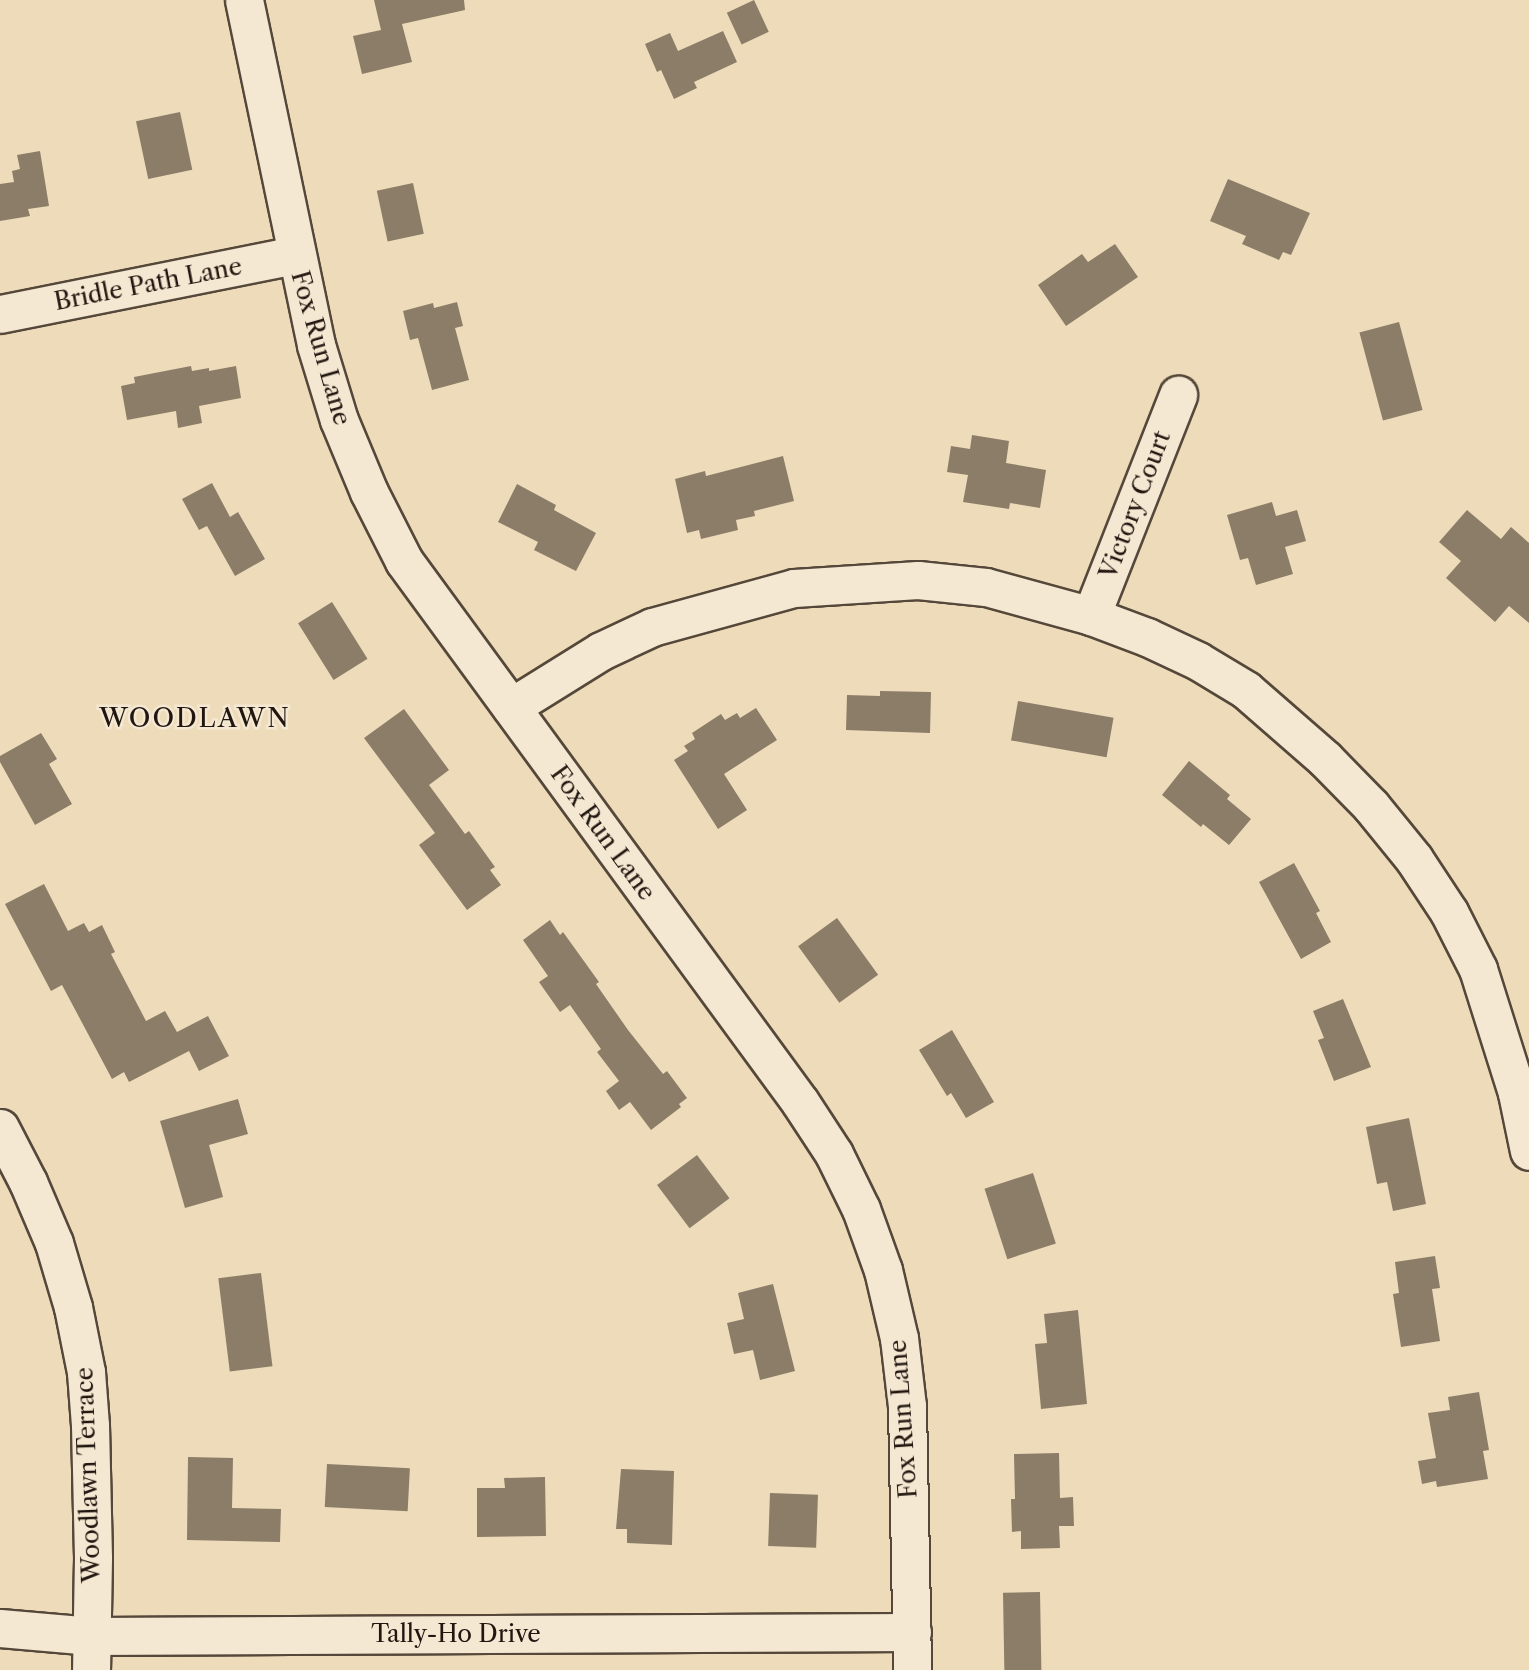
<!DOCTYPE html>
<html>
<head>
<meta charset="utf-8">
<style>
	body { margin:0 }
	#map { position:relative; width:1529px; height:1670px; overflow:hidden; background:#eedbba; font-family:"Libre Caslon Text",serif }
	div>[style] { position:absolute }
	.building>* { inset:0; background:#8c7d68; transform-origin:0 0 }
	.roads { filter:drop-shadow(2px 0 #55483a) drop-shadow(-2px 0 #55483a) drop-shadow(0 2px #55483a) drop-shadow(0 -2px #55483a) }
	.minor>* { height:37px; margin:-18.5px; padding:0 18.5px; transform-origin:18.5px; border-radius:18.5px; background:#f4e8d2 }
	span { translate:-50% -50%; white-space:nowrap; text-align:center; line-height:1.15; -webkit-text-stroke:5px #f4e8d2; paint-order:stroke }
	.street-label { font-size:24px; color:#221710 }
	.neighbourhood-label { font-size:26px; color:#221710; letter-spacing:2px }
</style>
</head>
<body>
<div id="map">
	<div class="building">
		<i style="clip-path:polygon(374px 0,464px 0,465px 10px,402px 24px,412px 62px,362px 74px,353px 36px,381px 30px)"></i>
		<i style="left:754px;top:0;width:35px;height:30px;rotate:65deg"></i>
		<i style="clip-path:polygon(723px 31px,737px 62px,694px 82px,697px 88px,674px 99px,661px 70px,657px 72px,645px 44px,670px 33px,678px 51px)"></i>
		<i style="left:180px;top:112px;width:59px;height:45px;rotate:78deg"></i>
		<i style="clip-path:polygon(40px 151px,49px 206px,28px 209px,30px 216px,0 221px,0 184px,14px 182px,12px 171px,20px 169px,17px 155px)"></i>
		<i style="clip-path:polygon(1228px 179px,1310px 213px,1291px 255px,1283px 252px,1279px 260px,1242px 244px,1246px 236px,1210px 221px)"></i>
		<i style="left:413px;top:183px;width:52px;height:37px;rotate:78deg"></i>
		<i style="clip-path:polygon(1115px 244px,1138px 277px,1066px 326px,1038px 285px,1082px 254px,1088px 262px)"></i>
		<i style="clip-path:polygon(457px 302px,463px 326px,455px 328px,469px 380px,432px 390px,418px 338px,410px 340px,403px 311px,433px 303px,434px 308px)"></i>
		<i style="left:1399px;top:322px;width:91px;height:41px;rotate:75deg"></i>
		<i style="clip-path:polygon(191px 366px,192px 371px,209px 368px,209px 371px,236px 366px,241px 398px,199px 406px,202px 423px,178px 428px,176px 411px,127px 420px,121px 386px,135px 383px,134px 377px)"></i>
		<i style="clip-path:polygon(972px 435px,1009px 441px,1006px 463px,1046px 470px,1040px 508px,1010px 503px,1009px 509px,963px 502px,968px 475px,947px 472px,951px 446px,970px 449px)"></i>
		<i style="clip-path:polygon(783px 456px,794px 501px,754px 511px,755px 516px,736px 520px,738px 530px,701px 539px,699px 530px,687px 533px,675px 479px,705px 471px,706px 476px)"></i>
		<i style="clip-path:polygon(212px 483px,230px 517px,238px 512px,265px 559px,235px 576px,207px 526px,199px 530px,182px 499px)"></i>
		<i style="clip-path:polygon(517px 484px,556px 505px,554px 510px,596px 533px,576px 571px,534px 550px,538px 542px,498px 522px)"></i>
		<i style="clip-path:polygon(1272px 502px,1276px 516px,1297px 510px,1306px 541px,1285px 547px,1293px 574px,1256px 585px,1248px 558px,1240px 560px,1227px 515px)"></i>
		<i style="clip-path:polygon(1467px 510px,1501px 539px,1511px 527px,1529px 543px,1529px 623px,1509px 606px,1495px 622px,1446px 578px,1461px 561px,1439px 542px)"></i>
		<i style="left:332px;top:602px;width:67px;height:40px;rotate:58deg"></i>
		<i style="clip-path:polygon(880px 691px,931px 692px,930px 733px,846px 730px,847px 695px,880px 696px)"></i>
		<i style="left:1018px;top:701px;width:97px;height:40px;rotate:10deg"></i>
		<i style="clip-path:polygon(756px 708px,777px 740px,724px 774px,747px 810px,718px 829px,674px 760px,688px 751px,684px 746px,695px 739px,692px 733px,721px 714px,725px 720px,737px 713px,740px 718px)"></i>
		<i style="clip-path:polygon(404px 709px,449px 770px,429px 785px,465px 834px,469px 831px,495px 867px,490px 870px,501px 885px,467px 910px,419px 845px,435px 833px,364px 738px)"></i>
		<i style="clip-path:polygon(41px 733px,57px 759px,49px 764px,72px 804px,35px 825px,0 762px,0 756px)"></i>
		<i style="clip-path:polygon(1189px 761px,1230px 795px,1227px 799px,1251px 819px,1229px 845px,1203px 824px,1201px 827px,1162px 795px)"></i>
		<i style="clip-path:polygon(1294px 863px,1320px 911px,1316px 913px,1331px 942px,1301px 959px,1259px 882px)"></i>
		<i style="clip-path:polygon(44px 884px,68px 931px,84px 923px,89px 932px,102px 925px,115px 952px,111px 954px,146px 1021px,165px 1011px,177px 1032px,208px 1016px,229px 1056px,199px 1071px,189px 1051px,129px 1082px,124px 1072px,112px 1079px,62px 985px,51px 991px,5px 904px)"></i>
		<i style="left:837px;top:918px;width:70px;height:48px;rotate:54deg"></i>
		<i style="clip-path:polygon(550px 920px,560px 935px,563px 932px,599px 982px,596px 984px,628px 1030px,663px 1074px,667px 1071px,687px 1098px,679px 1104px,681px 1107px,651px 1130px,630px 1102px,619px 1110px,606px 1091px,619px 1081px,597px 1052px,601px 1049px,570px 1005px,560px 1012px,539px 982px,548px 976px,523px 940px)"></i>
		<i style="clip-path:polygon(1343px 999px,1371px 1067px,1334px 1081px,1318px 1040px,1324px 1038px,1313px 1011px)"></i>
		<i style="clip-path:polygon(952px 1030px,994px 1102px,966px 1118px,951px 1093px,947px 1096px,919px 1050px)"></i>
		<i style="clip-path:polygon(238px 1099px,248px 1134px,209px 1145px,223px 1197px,185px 1208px,160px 1121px)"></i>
		<i style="clip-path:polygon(1409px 1118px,1426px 1204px,1393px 1211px,1387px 1182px,1377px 1184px,1366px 1127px)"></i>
		<i style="left:697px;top:1155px;width:54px;height:50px;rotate:53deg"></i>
		<i style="left:1033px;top:1173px;width:74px;height:51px;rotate:72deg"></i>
		<i style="clip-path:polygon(1435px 1256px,1440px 1288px,1432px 1289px,1440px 1341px,1401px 1347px,1393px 1294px,1399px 1293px,1395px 1262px)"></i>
		<i style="left:261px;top:1273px;width:94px;height:43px;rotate:83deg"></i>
		<i style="clip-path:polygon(773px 1284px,795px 1371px,760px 1380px,753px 1350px,734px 1354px,727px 1323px,744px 1319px,738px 1293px)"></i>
		<i style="clip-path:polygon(1078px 1310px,1087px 1404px,1041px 1409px,1035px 1344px,1047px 1343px,1044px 1314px)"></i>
		<i style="clip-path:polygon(1479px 1392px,1489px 1450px,1483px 1451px,1488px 1479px,1437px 1487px,1436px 1481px,1422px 1484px,1418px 1461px,1436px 1458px,1428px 1413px,1450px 1410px,1448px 1397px)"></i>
		<i style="clip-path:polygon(1059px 1453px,1060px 1498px,1073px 1497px,1074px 1526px,1059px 1526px,1060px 1548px,1021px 1549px,1021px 1531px,1012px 1532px,1011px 1499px,1015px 1499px,1014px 1454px)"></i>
		<i style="clip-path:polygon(188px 1457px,233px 1458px,232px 1508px,281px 1509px,280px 1542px,187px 1540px)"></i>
		<i style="left:327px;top:1464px;width:83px;height:43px;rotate:3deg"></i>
		<i style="clip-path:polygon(621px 1469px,674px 1471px,672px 1545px,627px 1543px,627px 1529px,616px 1529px)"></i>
		<i style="clip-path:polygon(545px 1477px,546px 1536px,477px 1537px,477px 1488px,505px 1488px,504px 1478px)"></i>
		<i style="left:770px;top:1493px;width:48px;height:53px;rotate:2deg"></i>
		<i style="left:1040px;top:1592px;width:78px;height:37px;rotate:89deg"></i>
	</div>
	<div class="roads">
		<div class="minor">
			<i style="left:244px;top:0;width:352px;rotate:78.2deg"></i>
			<i style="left:316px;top:345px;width:78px;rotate:73deg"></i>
			<i style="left:339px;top:420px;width:78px;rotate:67.4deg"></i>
			<i style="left:369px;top:492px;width:77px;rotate:63.1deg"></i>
			<i style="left:404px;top:561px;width:670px;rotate:53.8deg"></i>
			<i style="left:800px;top:1102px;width:62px;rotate:56.8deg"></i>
			<i style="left:834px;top:1154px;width:61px;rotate:63.9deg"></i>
			<i style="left:861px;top:1209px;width:65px;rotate:70.2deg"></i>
			<i style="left:883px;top:1270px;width:70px;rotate:76.8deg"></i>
			<i style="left:899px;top:1338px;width:68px;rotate:83.3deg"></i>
			<i style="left:907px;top:1406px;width:264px;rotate:88.9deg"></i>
			<i style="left:0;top:314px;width:302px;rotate:-11.3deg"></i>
			<i style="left:1091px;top:616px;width:238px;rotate:-68.5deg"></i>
			<i style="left:511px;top:707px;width:106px;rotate:-31.9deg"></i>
			<i style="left:601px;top:651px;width:56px;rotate:-25.2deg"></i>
			<i style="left:652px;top:627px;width:147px;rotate:-15.4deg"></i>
			<i style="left:794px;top:588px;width:124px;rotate:-3.7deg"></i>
			<i style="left:918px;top:580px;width:68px;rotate:5.9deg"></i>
			<i style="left:986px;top:587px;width:109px;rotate:15.4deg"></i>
			<i style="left:1091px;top:616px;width:60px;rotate:20.6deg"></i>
			<i style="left:1147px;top:637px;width:56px;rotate:25.2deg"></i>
			<i style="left:1198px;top:661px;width:56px;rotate:31.1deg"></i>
			<i style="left:1246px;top:690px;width:105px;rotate:41.1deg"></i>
			<i style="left:1325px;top:759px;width:66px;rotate:45.6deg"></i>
			<i style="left:1371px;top:806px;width:68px;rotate:50.9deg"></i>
			<i style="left:1414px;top:859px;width:64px;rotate:56.6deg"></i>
			<i style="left:1449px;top:912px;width:64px;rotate:63deg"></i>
			<i style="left:1478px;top:969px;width:130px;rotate:72.5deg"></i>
			<i style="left:1517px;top:1093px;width:59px;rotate:78.3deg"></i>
			<i style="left:0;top:1128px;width:61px;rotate:62.6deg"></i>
			<i style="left:28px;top:1182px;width:66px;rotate:66.9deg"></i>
			<i style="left:54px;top:1243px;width:67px;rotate:73.5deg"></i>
			<i style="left:73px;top:1307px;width:66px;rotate:78.7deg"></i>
			<i style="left:86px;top:1372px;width:53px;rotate:85.7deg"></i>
			<i style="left:90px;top:1425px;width:133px;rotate:88.7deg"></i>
			<i style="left:93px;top:1558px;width:112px;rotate:91deg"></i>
			<i style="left:0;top:1628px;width:92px;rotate:5deg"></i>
			<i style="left:92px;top:1636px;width:820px;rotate:-0.28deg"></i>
		</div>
	</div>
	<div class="street-label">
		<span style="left:148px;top:284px;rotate:-11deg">Bridle Path Lane</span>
		<span style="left:321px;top:348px;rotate:74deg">Fox Run Lane</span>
		<span style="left:1135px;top:505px;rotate:-69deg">Victory Court</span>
		<span style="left:603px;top:833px;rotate:54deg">Fox Run Lane</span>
		<span style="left:903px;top:1419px;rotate:-94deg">Fox Run Lane</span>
		<span style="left:88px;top:1475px;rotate:-92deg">Woodlawn Terrace</span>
		<span style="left:456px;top:1634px">Tally-Ho Drive</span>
	</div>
	<div class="neighbourhood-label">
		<span style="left:195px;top:719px">WOODLAWN</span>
	</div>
</div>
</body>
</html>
